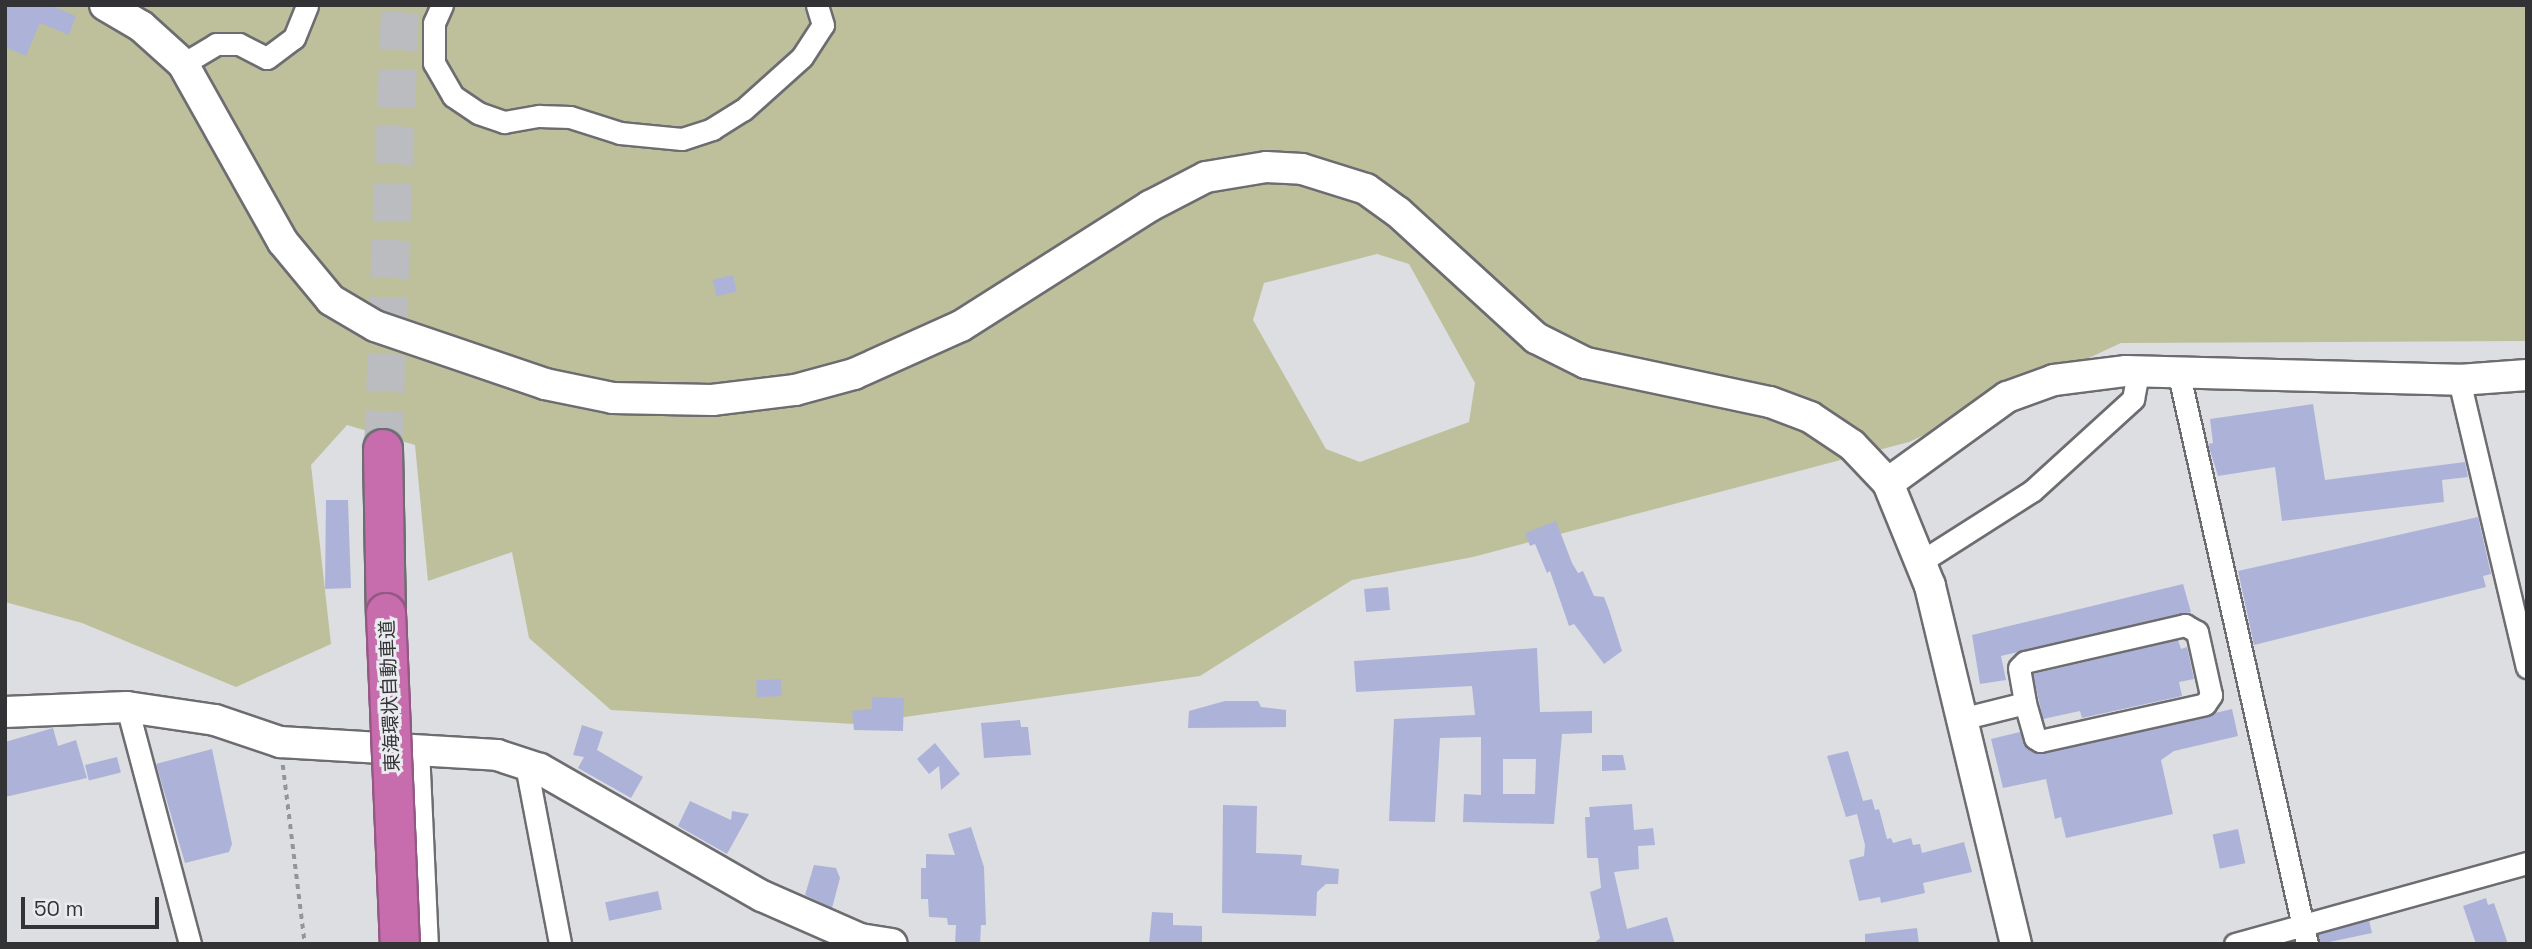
<!DOCTYPE html>
<html>
<head>
<meta charset="utf-8">
<style>
	body { margin:0 }
	#map { position:relative; width:2532px; height:949px; overflow:hidden; background:#dddee2; font-family:"Space Grotesk","Noto Sans JP",sans-serif }
	div>[style] { position:absolute }
	.green>* { inset:0; background:#bec09c }
	.building>* { inset:0; background:#adb3d8; transform-origin:0 0 }
	.highway-tunnel>* { height:38px; margin-top:-19px; transform-origin:0; background:repeating-linear-gradient(90deg,#bbbcbf 0 38px,transparent 0 57px) }
	.path>* { height:3.5px; margin-top:-1.75px; transform-origin:0; background:repeating-linear-gradient(90deg,#949598 0 5px,transparent 0 10px) }
	.roads { filter:drop-shadow(2px 0 #6d6d71) drop-shadow(-2px 0 #6d6d71) drop-shadow(0 2px #6d6d71) drop-shadow(0 -2px #6d6d71) }
	.street>* { height:21px; margin:-10.5px; padding:0 10.5px; transform-origin:10.5px; border-radius:10.5px; background:#fff }
	.secondary>* { height:30px; margin:-15px; padding:0 15px; transform-origin:15px; border-radius:15px; background:#fff }
	.highway>* { height:38px; margin:-19px; padding:0 19px; transform-origin:19px; border-radius:19px; background:#c76dae }
	.bridges { filter:drop-shadow(2px 0 #935984) drop-shadow(-2px 0 #935984) drop-shadow(0 2px #935984) drop-shadow(0 -2px #935984) }
	.highway-bridge>* { height:38px; margin:-19px; padding:0 19px; transform-origin:19px; border-radius:19px; background:#c76dae }
	span { translate:-50% -50%; white-space:nowrap; text-align:center; line-height:1.15; -webkit-text-stroke:6px #eaebef; paint-order:stroke }
	.street-label { font-size:19px; color:#333335 }
	.frame { position:absolute; inset:0; border:7px solid #333335; pointer-events:none }
	.scale { position:absolute; left:21px; top:897px; width:138px; height:32px; box-sizing:border-box; border:4px solid #333335; border-top:0; padding-left:9px; font-size:21px; line-height:24px; white-space:nowrap; color:#333335; -webkit-text-stroke:5px #eaebef; paint-order:stroke }
</style>
</head>
<body>
<div id="map">
	<div class="green">
		<i style="clip-path:polygon(evenodd,5px 5px,2527px 5px,2527px 341px,2121px 343px,1909px 442px,1473px 557px,1352px 580px,1200px 676px,854px 724px,611px 710px,529px 638px,512px 552px,428px 581px,415px 445px,347px 425px,311px 465px,331px 644px,236px 687px,82px 623px,5px 602px,5px 5px,1377px 254px,1409px 264px,1475px 383px,1469px 422px,1360px 462px,1326px 449px,1253px 320px,1264px 283px,1377px 254px)"></i>
	</div>
	<div class="building">
		<i style="clip-path:polygon(5px 5px,49px 5px,76px 16px,69px 35px,40px 23px,26px 56px,5px 47px)"></i>
		<i style="left:733px;top:275px;width:17px;height:21px;rotate:77deg"></i>
		<i style="clip-path:polygon(2313px 404px,2325px 480px,2465px 462px,2468px 477px,2442px 480px,2444px 502px,2282px 521px,2275px 467px,2218px 476px,2208px 444px,2213px 443px,2210px 419px)"></i>
		<i style="clip-path:polygon(326px 500px,348px 500px,351px 588px,325px 589px)"></i>
		<i style="clip-path:polygon(2478px 517px,2491px 574px,2483px 576px,2486px 587px,2254px 645px,2238px 571px)"></i>
		<i style="clip-path:polygon(1556px 521px,1572px 563px,1578px 573px,1583px 571px,1594px 596px,1604px 597px,1609px 610px,1622px 651px,1604px 664px,1574px 624px,1569px 626px,1550px 571px,1547px 573px,1535px 544px,1530px 546px,1525px 533px)"></i>
		<i style="clip-path:polygon(2183px 584px,2191px 612px,2001px 656px,2006px 680px,1980px 684px,1972px 635px)"></i>
		<i style="left:1388px;top:587px;width:23px;height:24px;rotate:85deg"></i>
		<i style="clip-path:polygon(2178px 640px,2181px 649px,2187px 647px,2194px 679px,2179px 682px,2182px 696px,2082px 718px,2080px 711px,2043px 719px,2033px 674px)"></i>
		<i style="clip-path:polygon(evenodd,1537px 648px,1540px 712px,1592px 711px,1592px 733px,1562px 734px,1554px 824px,1463px 822px,1464px 794px,1481px 795px,1481px 737px,1440px 738px,1435px 822px,1389px 821px,1394px 719px,1475px 715px,1472px 686px,1356px 692px,1354px 661px,1537px 648px,1503px 759px,1536px 759px,1535px 794px,1503px 794px,1503px 759px)"></i>
		<i style="left:781px;top:679px;width:17px;height:25px;rotate:87deg"></i>
		<i style="clip-path:polygon(872px 697px,904px 698px,903px 731px,854px 730px,852px 711px,872px 709px)"></i>
		<i style="clip-path:polygon(1225px 701px,1258px 701px,1261px 707px,1286px 710px,1286px 727px,1188px 728px,1189px 711px)"></i>
		<i style="clip-path:polygon(2232px 709px,2238px 736px,2174px 751px,2161px 760px,2173px 814px,2066px 838px,2061px 817px,2055px 819px,2046px 779px,2003px 788px,1991px 739px,2020px 732px,2028px 749px,2043px 754px)"></i>
		<i style="clip-path:polygon(1020px 720px,1021px 727px,1028px 727px,1031px 755px,984px 758px,981px 723px)"></i>
		<i style="clip-path:polygon(582px 725px,603px 732px,597px 750px,643px 777px,631px 798px,578px 768px,584px 757px,573px 755px)"></i>
		<i style="clip-path:polygon(53px 728px,58px 746px,76px 740px,87px 778px,5px 797px,5px 742px)"></i>
		<i style="clip-path:polygon(935px 743px,960px 774px,941px 790px,939px 766px,929px 774px,917px 759px)"></i>
		<i style="clip-path:polygon(212px 749px,232px 844px,229px 852px,185px 863px,156px 764px)"></i>
		<i style="clip-path:polygon(1848px 751px,1863px 801px,1872px 799px,1875px 810px,1879px 809px,1887px 839px,1891px 838px,1893px 843px,1911px 838px,1913px 845px,1920px 844px,1922px 853px,1964px 842px,1972px 872px,1923px 883px,1925px 893px,1881px 903px,1880px 897px,1859px 901px,1849px 860px,1864px 856px,1865px 845px,1857px 814px,1846px 817px,1827px 756px)"></i>
		<i style="clip-path:polygon(1602px 755px,1623px 755px,1626px 770px,1602px 771px)"></i>
		<i style="left:117px;top:757px;width:16px;height:33px;rotate:76deg"></i>
		<i style="clip-path:polygon(690px 801px,731px 820px,732px 811px,749px 814px,727px 854px,678px 826px)"></i>
		<i style="clip-path:polygon(1632px 804px,1634px 830px,1653px 828px,1655px 845px,1638px 846px,1639px 869px,1614px 872px,1627px 929px,1667px 917px,1675px 944px,1593px 944px,1600px 938px,1590px 892px,1601px 888px,1598px 858px,1587px 858px,1585px 817px,1590px 817px,1589px 807px)"></i>
		<i style="clip-path:polygon(1223px 805px,1257px 806px,1256px 853px,1302px 855px,1301px 865px,1339px 869px,1338px 884px,1326px 884px,1317px 892px,1316px 916px,1222px 913px)"></i>
		<i style="clip-path:polygon(971px 827px,984px 867px,986px 925px,981px 925px,980px 944px,955px 944px,956px 925px,948px 925px,947px 918px,929px 917px,928px 899px,921px 899px,921px 868px,926px 868px,926px 854px,955px 855px,948px 834px)"></i>
		<i style="left:2238px;top:829px;width:35px;height:26px;rotate:78deg"></i>
		<i style="clip-path:polygon(814px 865px,836px 868px,840px 878px,832px 908px,805px 895px)"></i>
		<i style="left:658px;top:891px;width:19px;height:54px;rotate:78deg"></i>
		<i style="clip-path:polygon(2486px 898px,2488px 905px,2494px 903px,2508px 944px,2476px 944px,2463px 906px)"></i>
		<i style="clip-path:polygon(1152px 912px,1173px 913px,1173px 925px,1202px 926px,1202px 944px,1149px 944px)"></i>
		<i style="clip-path:polygon(2369px 920px,2372px 933px,2320px 944px,2318px 934px)"></i>
		<i style="clip-path:polygon(1917px 928px,1919px 944px,1865px 944px,1865px 934px)"></i>
	</div>
	<div class="highway-tunnel">
		<i style="left:383px;top:449px;width:444px;rotate:-87.8deg"></i>
	</div>
	<div class="path">
		<i style="left:283px;top:765px;width:180px;rotate:83deg"></i>
	</div>
	<div class="roads">
		<div class="street">
			<i style="left:442px;top:5px;width:20px;rotate:114deg"></i>
			<i style="left:434px;top:23px;width:40px;rotate:90deg"></i>
			<i style="left:434px;top:63px;width:38px;rotate:60deg"></i>
			<i style="left:453px;top:96px;width:30px;rotate:34deg"></i>
			<i style="left:478px;top:113px;width:28px;rotate:19deg"></i>
			<i style="left:504px;top:122px;width:36px;rotate:-10deg"></i>
			<i style="left:539px;top:116px;width:31px;rotate:2deg"></i>
			<i style="left:570px;top:117px;width:52px;rotate:17.7deg"></i>
			<i style="left:620px;top:133px;width:62px;rotate:5.5deg"></i>
			<i style="left:682px;top:139px;width:32px;rotate:-18deg"></i>
			<i style="left:712px;top:129px;width:36px;rotate:-32deg"></i>
			<i style="left:743px;top:110px;width:79px;rotate:-41.9deg"></i>
			<i style="left:802px;top:57px;width:38px;rotate:-57deg"></i>
			<i style="left:823px;top:25px;width:21px;rotate:-107deg"></i>
			<i style="left:183px;top:64px;width:39px;rotate:-31deg"></i>
			<i style="left:216px;top:44px;width:23px"></i>
			<i style="left:239px;top:44px;width:31px;rotate:27deg"></i>
			<i style="left:267px;top:58px;width:34px;rotate:-37deg"></i>
			<i style="left:294px;top:38px;width:35px;rotate:-68deg"></i>
			<i style="left:2179px;top:375px;width:583px;rotate:77.32deg"></i>
			<i style="left:2459px;top:380px;width:295px;rotate:76.7deg"></i>
			<i style="left:1922px;top:561px;width:130px;rotate:-32.5deg"></i>
			<i style="left:2032px;top:491px;width:137px;rotate:-42.3deg"></i>
			<i style="left:2133px;top:399px;width:26px;rotate:-79deg"></i>
			<i style="left:127px;top:707px;width:245px;rotate:75.1deg"></i>
			<i style="left:1961px;top:719px;width:66px;rotate:-14deg"></i>
			<i style="left:2025px;top:703px;width:36px;rotate:74deg"></i>
			<i style="left:2035px;top:738px;width:6px;rotate:31deg"></i>
			<i style="left:2040px;top:741px;width:169px;rotate:-12.6deg"></i>
			<i style="left:2205px;top:704px;width:11px;rotate:-56deg"></i>
			<i style="left:2211px;top:695px;width:65px;rotate:-102.5deg"></i>
			<i style="left:2197px;top:632px;width:14px;rotate:-150deg"></i>
			<i style="left:2185px;top:625px;width:164px;rotate:167deg"></i>
			<i style="left:2025px;top:662px;width:8px;rotate:135deg"></i>
			<i style="left:2019px;top:668px;width:36px;rotate:80deg"></i>
			<i style="left:418px;top:749px;width:195px;rotate:87.4deg"></i>
			<i style="left:526px;top:765px;width:182px;rotate:79.2deg"></i>
			<i style="left:2235px;top:944px;width:303px;rotate:-15.5deg"></i>
		</div>
		<div class="secondary">
			<i style="left:105px;top:5px;width:42px;rotate:30.3deg"></i>
			<i style="left:141px;top:26px;width:57px;rotate:42.1deg"></i>
			<i style="left:183px;top:64px;width:204px;rotate:60.7deg"></i>
			<i style="left:283px;top:242px;width:75px;rotate:50.4deg"></i>
			<i style="left:331px;top:300px;width:51px;rotate:30.6deg"></i>
			<i style="left:375px;top:326px;width:180px;rotate:18.8deg"></i>
			<i style="left:545px;top:384px;width:69px;rotate:11.6deg"></i>
			<i style="left:613px;top:398px;width:99px;rotate:1.2deg"></i>
			<i style="left:712px;top:400px;width:84px;rotate:-6.9deg"></i>
			<i style="left:795px;top:390px;width:61px;rotate:-15.2deg"></i>
			<i style="left:854px;top:374px;width:117px;rotate:-24.2deg"></i>
			<i style="left:961px;top:326px;width:224px;rotate:-32.4deg"></i>
			<i style="left:1150px;top:206px;width:63px;rotate:-27.4deg"></i>
			<i style="left:1206px;top:177px;width:61px;rotate:-9.5deg"></i>
			<i style="left:1266px;top:167px;width:36px;rotate:3deg"></i>
			<i style="left:1302px;top:169px;width:67px;rotate:17.4deg"></i>
			<i style="left:1366px;top:189px;width:39px;rotate:36deg"></i>
			<i style="left:1398px;top:212px;width:187px;rotate:42.4deg"></i>
			<i style="left:1536px;top:338px;width:56px;rotate:26.6deg"></i>
			<i style="left:1586px;top:363px;width:188px;rotate:12deg"></i>
			<i style="left:1770px;top:402px;width:43px;rotate:20.6deg"></i>
			<i style="left:1810px;top:417px;width:50px;rotate:33.7deg"></i>
			<i style="left:1852px;top:445px;width:52px;rotate:46.5deg"></i>
			<i style="left:1888px;top:483px;width:111px;rotate:67.8deg"></i>
			<i style="left:1930px;top:586px;width:368px;rotate:76.5deg"></i>
			<i style="left:1888px;top:483px;width:147px;rotate:-35.9deg"></i>
			<i style="left:2007px;top:397px;width:50px;rotate:-19.9deg"></i>
			<i style="left:2054px;top:380px;width:73px;rotate:-7.1deg"></i>
			<i style="left:2126px;top:371px;width:333px;rotate:1.5deg"></i>
			<i style="left:2459px;top:380px;width:68px;rotate:-4.2deg"></i>
			<i style="left:5px;top:712px;width:122px;rotate:-2.3deg"></i>
			<i style="left:127px;top:707px;width:89px;rotate:8.4deg"></i>
			<i style="left:215px;top:720px;width:69px;rotate:18.7deg"></i>
			<i style="left:280px;top:742px;width:217px;rotate:3.4deg"></i>
			<i style="left:497px;top:755px;width:45px;rotate:18deg"></i>
			<i style="left:540px;top:769px;width:256px;rotate:29.8deg"></i>
			<i style="left:762px;top:896px;width:107px;rotate:23.7deg"></i>
			<i style="left:860px;top:939px;width:32px;rotate:9deg"></i>
		</div>
		<div class="highway">
			<i style="left:383px;top:449px;width:164px;rotate:89deg"></i>
		</div>
	</div>
	<div class="bridges">
		<div class="highway-bridge">
			<i style="left:386px;top:613px;width:331px;rotate:87.6deg"></i>
		</div>
	</div>
	<div class="street-label">
		<span style="left:390px;top:696px;rotate:-92deg">東海環状自動車道</span>
	</div>
	<div class="frame"></div>
	<div class="scale">50 m</div>
</div>
</body>
</html>
